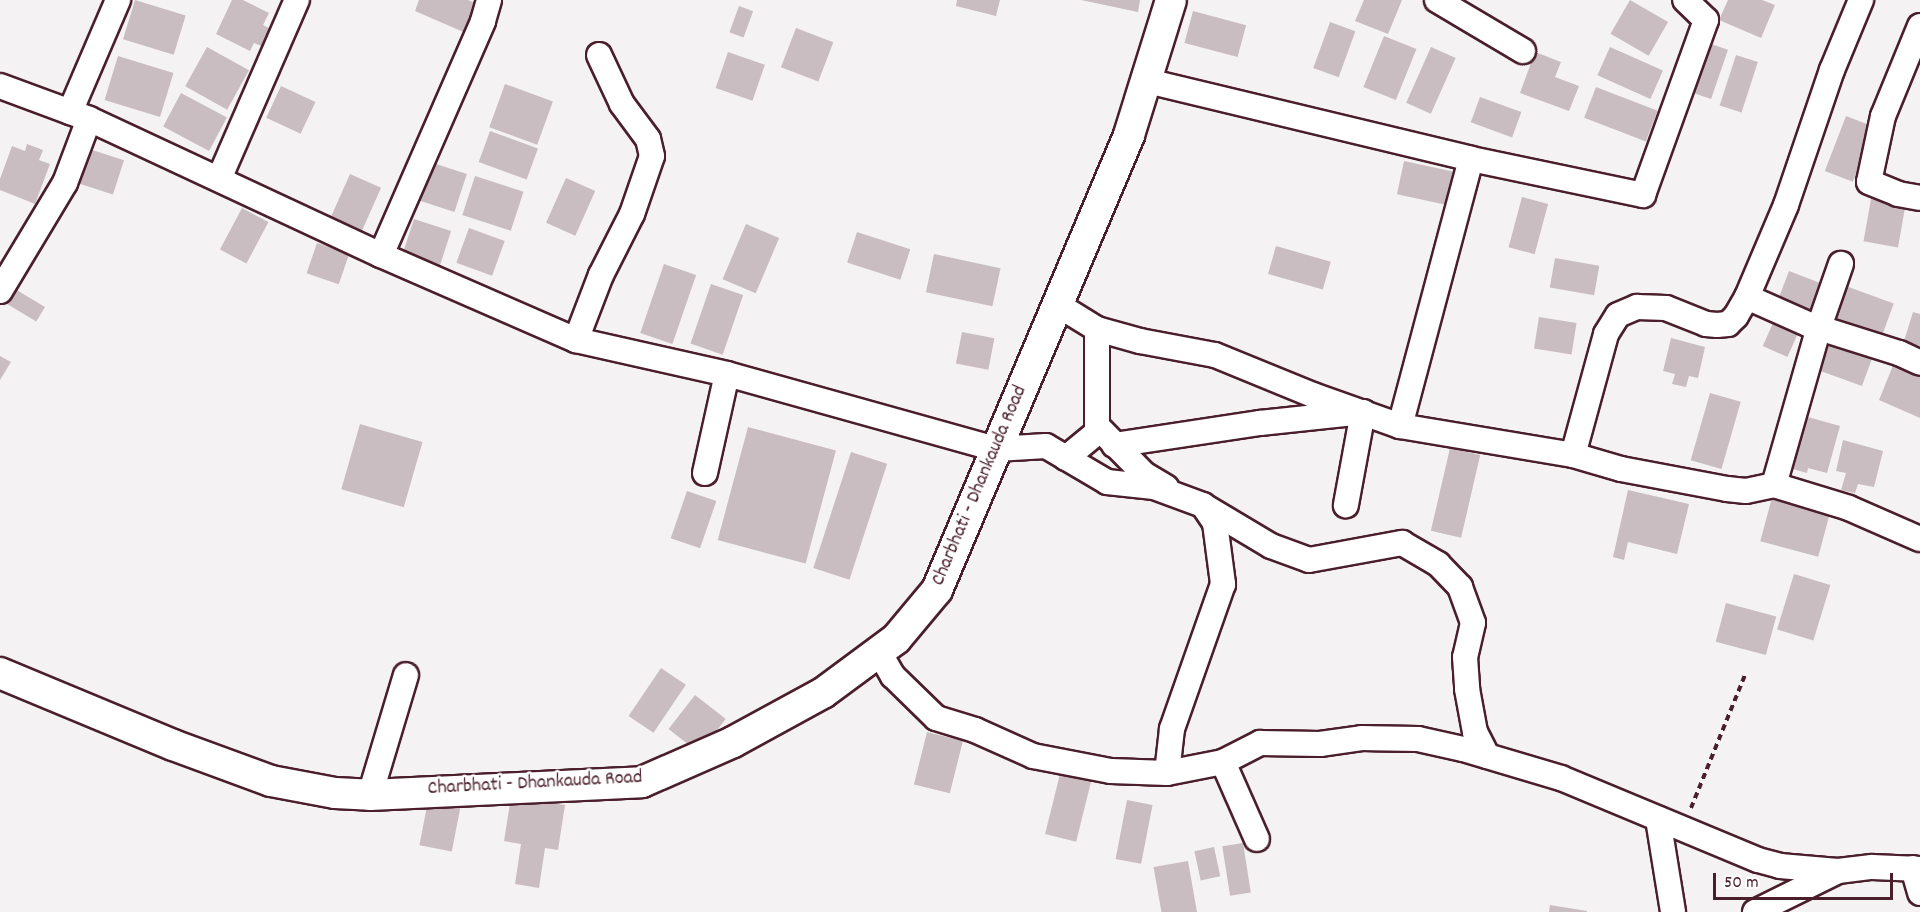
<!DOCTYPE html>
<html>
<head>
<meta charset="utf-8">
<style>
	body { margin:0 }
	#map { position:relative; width:1920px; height:912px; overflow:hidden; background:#f4f2f2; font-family:Dekko,sans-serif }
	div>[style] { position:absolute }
	.building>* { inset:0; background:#cabdc1; transform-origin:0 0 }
	.path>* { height:4px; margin-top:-2px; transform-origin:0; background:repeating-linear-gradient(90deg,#4a1f2b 0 6px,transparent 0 10.5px) }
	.roads { filter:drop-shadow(2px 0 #4a1f2b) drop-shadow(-2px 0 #4a1f2b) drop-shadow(0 2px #4a1f2b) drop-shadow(0 -2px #4a1f2b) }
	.minor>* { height:24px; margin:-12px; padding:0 12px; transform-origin:12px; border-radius:12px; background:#fff }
	.tertiary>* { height:30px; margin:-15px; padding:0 15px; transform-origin:15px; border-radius:15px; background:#fff }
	span { translate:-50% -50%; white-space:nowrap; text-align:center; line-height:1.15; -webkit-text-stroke:5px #fff; paint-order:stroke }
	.street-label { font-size:20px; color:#4a1f2b }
	.scale { position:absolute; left:1713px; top:873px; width:180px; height:27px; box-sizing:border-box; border:3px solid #4a1f2b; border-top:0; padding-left:8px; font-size:18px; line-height:21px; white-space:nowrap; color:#4a1f2b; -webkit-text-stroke:4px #fff; paint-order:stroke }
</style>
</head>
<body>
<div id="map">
	<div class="building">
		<i style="left:135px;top:0;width:53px;height:41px;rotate:17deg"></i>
		<i style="clip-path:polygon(232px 0,243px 0,269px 13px,263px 25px,273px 30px,264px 47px,254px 43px,250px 51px,216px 34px)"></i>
		<i style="clip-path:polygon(419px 0,468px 0,480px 5px,468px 34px,415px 11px)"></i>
		<i style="clip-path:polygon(957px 0,1000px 0,996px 16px,956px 6px)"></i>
		<i style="clip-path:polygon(1081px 0,1140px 0,1138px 12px)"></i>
		<i style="clip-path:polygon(1364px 0,1402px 0,1388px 34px,1355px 21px)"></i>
		<i style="left:1630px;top:0;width:44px;height:39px;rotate:30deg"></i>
		<i style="clip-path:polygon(1728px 0,1762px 0,1775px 5px,1761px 38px,1719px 20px)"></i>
		<i style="left:739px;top:6px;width:15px;height:28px;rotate:20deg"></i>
		<i style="left:1193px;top:11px;width:55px;height:33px;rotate:15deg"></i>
		<i style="left:1330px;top:22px;width:27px;height:49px;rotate:20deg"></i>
		<i style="left:796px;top:28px;width:40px;height:42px;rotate:21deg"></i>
		<i style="left:1384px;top:36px;width:35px;height:55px;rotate:22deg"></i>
		<i style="left:1711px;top:44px;width:18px;height:52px;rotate:19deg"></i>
		<i style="left:207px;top:47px;width:48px;height:45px;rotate:29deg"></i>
		<i style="left:1431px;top:47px;width:27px;height:61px;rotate:24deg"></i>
		<i style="left:1610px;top:47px;width:58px;height:31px;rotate:24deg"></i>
		<i style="left:728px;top:52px;width:39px;height:38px;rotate:19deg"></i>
		<i style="clip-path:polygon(1535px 52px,1561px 62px,1555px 77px,1579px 86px,1569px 111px,1520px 93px)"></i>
		<i style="left:1736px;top:55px;width:23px;height:53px;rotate:18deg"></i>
		<i style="left:118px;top:56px;width:58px;height:46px;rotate:17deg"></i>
		<i style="left:505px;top:84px;width:51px;height:46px;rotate:20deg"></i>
		<i style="left:281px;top:86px;width:38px;height:35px;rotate:25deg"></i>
		<i style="left:1596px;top:87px;width:66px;height:33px;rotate:21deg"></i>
		<i style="left:181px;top:93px;width:52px;height:38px;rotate:28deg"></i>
		<i style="left:1480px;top:97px;width:44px;height:27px;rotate:20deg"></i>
		<i style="left:1846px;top:116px;width:30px;height:59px;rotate:21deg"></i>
		<i style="left:490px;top:131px;width:51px;height:33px;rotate:20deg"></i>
		<i style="clip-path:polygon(27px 144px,43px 150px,39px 160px,50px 164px,35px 204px,0 190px,0 179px,12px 146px,25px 151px)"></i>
		<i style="left:86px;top:148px;width:40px;height:36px;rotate:18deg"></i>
		<i style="left:424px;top:160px;width:45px;height:40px;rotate:18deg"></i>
		<i style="left:1404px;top:161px;width:50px;height:34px;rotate:12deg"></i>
		<i style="left:350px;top:174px;width:34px;height:47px;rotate:24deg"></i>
		<i style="left:475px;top:176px;width:51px;height:41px;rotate:18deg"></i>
		<i style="left:566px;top:178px;width:32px;height:49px;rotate:24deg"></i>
		<i style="left:1522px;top:197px;width:27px;height:52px;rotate:15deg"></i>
		<i style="left:1871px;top:199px;width:35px;height:43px;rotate:10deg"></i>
		<i style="left:242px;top:208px;width:30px;height:47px;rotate:28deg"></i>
		<i style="left:414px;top:219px;width:39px;height:39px;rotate:18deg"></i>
		<i style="left:746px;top:224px;width:36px;height:60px;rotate:23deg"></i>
		<i style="left:469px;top:228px;width:38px;height:37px;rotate:20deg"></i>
		<i style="left:857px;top:232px;width:56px;height:32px;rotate:18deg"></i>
		<i style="left:317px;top:243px;width:34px;height:32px;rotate:19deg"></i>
		<i style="left:1276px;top:246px;width:57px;height:29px;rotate:16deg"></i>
		<i style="left:934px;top:254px;width:68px;height:39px;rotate:12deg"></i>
		<i style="left:1555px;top:258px;width:45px;height:30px;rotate:10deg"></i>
		<i style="left:664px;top:264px;width:34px;height:73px;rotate:19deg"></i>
		<i style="left:1789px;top:271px;width:44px;height:36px;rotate:21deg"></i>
		<i style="left:711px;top:284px;width:34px;height:63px;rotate:19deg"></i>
		<i style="left:1843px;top:285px;width:54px;height:42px;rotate:20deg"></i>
		<i style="left:15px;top:289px;width:35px;height:17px;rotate:31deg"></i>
		<i style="clip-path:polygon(1913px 312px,1920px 314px,1920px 346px,1904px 341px)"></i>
		<i style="left:1777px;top:314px;width:27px;height:35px;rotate:24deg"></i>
		<i style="left:1539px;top:317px;width:38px;height:32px;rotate:9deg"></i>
		<i style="left:962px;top:332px;width:33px;height:32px;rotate:11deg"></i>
		<i style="left:1821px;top:335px;width:56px;height:34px;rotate:20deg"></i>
		<i style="clip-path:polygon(1671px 338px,1705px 347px,1698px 378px,1689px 376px,1686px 387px,1672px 384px,1675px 374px,1663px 371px)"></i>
		<i style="clip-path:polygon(0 356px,11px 362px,0 380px)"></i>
		<i style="clip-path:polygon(1894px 363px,1920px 374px,1920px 418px,1879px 400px)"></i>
		<i style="left:1710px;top:393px;width:32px;height:70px;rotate:16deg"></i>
		<i style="clip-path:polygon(1797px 414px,1840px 426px,1827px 473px,1808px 468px,1807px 473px,1782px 466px)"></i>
		<i style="left:360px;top:424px;width:65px;height:68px;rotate:16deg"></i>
		<i style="left:748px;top:427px;width:91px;height:117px;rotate:15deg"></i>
		<i style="clip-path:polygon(1843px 440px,1883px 451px,1874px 487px,1858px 484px,1855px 493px,1841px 490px,1846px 473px,1836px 471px)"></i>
		<i style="left:1450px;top:448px;width:31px;height:85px;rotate:13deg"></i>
		<i style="left:851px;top:452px;width:38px;height:122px;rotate:18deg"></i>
		<i style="clip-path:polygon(1628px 490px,1689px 504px,1677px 554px,1628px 542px,1624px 560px,1613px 557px)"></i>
		<i style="left:1774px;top:490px;width:60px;height:53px;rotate:15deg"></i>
		<i style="left:687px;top:491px;width:31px;height:50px;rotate:19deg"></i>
		<i style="left:1794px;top:574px;width:38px;height:58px;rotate:17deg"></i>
		<i style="left:1726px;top:603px;width:52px;height:40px;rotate:15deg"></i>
		<i style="left:661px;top:668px;width:30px;height:58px;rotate:34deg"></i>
		<i style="left:695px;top:695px;width:39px;height:43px;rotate:38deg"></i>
		<i style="left:927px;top:732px;width:37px;height:54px;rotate:14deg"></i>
		<i style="left:1062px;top:766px;width:32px;height:70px;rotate:14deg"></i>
		<i style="clip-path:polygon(511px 797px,565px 805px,558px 850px,545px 848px,539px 888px,515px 884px,521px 844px,504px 841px)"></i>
		<i style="left:1127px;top:800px;width:26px;height:60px;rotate:11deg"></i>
		<i style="left:428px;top:801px;width:33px;height:45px;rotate:11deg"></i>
		<i style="left:1243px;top:843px;width:50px;height:21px;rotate:81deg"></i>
		<i style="left:1214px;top:847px;width:30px;height:20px;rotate:78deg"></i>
		<i style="left:1188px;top:861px;width:52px;height:35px;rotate:80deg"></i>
		<i style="clip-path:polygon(1550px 905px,1587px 911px,1587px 912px,1549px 912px)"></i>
	</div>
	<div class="path">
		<i style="left:1691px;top:808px;width:144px;rotate:-67.9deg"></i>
	</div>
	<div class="roads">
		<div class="minor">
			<i style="left:1437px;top:0;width:100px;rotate:30.7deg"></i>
			<i style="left:1920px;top:26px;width:97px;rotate:112.3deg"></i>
			<i style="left:1883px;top:116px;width:67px;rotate:102deg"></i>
			<i style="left:1869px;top:182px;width:31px;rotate:22deg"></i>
			<i style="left:1898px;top:194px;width:22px;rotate:10deg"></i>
			<i style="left:1147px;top:81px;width:333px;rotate:13.5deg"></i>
			<i style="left:1471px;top:159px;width:176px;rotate:11.8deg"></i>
			<i style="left:1643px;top:195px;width:186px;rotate:-70.2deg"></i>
			<i style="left:1706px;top:20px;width:29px;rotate:-136deg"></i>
			<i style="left:0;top:86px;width:95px;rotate:20.3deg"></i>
			<i style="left:89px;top:119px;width:322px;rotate:25deg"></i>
			<i style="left:381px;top:255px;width:213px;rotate:23.6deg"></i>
			<i style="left:576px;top:340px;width:155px;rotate:12.7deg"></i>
			<i style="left:727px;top:374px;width:279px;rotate:15.6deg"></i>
			<i style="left:996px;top:449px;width:50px;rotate:-3.4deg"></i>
			<i style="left:1046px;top:446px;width:71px;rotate:30.5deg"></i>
			<i style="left:1107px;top:482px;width:47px;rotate:6.1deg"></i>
			<i style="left:1154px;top:487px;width:52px;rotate:20.2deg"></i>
			<i style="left:1203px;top:505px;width:22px;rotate:56deg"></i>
			<i style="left:1215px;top:523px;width:62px;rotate:82.5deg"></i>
			<i style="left:1223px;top:584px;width:154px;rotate:109.4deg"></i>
			<i style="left:1172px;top:729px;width:44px;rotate:96.5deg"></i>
			<i style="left:70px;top:112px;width:122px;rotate:-66.8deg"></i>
			<i style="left:219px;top:179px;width:195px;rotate:-66.5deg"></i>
			<i style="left:381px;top:255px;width:255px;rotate:-66.4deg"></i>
			<i style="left:483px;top:21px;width:22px;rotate:-74deg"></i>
			<i style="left:0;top:291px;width:126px;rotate:-59deg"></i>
			<i style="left:65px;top:183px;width:68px;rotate:-69.4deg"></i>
			<i style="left:1747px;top:297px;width:69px;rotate:24deg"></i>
			<i style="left:1810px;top:325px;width:93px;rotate:17.5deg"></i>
			<i style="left:1899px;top:353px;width:23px;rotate:25deg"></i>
			<i style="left:1058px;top:305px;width:46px;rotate:31.6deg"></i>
			<i style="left:1097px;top:329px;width:45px;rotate:15.6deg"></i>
			<i style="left:1140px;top:341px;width:76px;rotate:10.6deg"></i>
			<i style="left:1215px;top:355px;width:106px;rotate:22.2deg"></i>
			<i style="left:1313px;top:395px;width:92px;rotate:19.6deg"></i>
			<i style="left:1400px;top:426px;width:175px;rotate:9.5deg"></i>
			<i style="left:1573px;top:455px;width:50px;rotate:16.3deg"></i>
			<i style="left:1621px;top:469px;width:108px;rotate:10.7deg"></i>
			<i style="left:1727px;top:489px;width:19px;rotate:6deg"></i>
			<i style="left:1746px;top:491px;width:29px;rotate:-12deg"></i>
			<i style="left:1774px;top:485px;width:78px;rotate:17deg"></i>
			<i style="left:1849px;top:508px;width:77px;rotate:23.6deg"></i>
			<i style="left:1097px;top:329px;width:97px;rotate:90deg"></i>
			<i style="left:1097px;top:426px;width:67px;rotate:45.6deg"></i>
			<i style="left:1144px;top:474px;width:26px;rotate:31deg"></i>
			<i style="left:576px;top:340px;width:70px;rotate:-69deg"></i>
			<i style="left:601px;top:275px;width:68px;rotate:-63.1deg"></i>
			<i style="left:632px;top:214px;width:61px;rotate:-71deg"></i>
			<i style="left:652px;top:156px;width:17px;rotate:-103deg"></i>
			<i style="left:648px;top:139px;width:44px;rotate:-126.6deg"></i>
			<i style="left:622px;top:104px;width:54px;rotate:-115.1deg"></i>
			<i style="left:1400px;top:426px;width:276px;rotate:-75.1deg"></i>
			<i style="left:1114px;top:445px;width:148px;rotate:-8.6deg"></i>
			<i style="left:1260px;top:423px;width:104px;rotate:-6.1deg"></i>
			<i style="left:1363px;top:412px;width:95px;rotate:100.4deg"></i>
			<i style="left:1573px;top:455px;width:125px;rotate:-74.7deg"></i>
			<i style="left:1606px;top:334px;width:22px;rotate:-58deg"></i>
			<i style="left:1618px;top:315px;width:21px;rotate:-23deg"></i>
			<i style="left:1637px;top:307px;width:29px;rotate:2deg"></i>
			<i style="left:1666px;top:308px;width:43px;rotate:21.8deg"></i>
			<i style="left:1706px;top:324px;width:11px;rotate:5deg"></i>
			<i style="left:1717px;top:325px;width:11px;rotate:-5deg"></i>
			<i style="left:1728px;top:324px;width:11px;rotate:-45deg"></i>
			<i style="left:1736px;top:316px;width:22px;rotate:-60deg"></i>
			<i style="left:1747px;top:297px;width:100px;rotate:-67deg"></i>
			<i style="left:1786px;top:205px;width:143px;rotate:-71.2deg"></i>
			<i style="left:1832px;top:70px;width:76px;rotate:-67.5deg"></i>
			<i style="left:1066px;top:458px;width:44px;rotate:-39.5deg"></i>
			<i style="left:705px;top:473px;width:101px;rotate:-77.5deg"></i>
			<i style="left:1774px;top:485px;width:164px;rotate:-74.1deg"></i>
			<i style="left:1819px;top:327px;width:67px;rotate:-70.8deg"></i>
			<i style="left:1204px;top:506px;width:78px;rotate:30.8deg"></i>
			<i style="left:1271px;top:546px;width:40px;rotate:20.2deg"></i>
			<i style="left:1309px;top:560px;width:95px;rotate:-10.4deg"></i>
			<i style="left:1402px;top:543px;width:42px;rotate:30.3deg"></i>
			<i style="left:1438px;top:564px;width:32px;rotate:46deg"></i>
			<i style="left:1460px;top:587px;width:38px;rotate:70deg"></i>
			<i style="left:1473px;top:623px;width:35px;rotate:103deg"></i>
			<i style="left:1465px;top:657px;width:32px;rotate:86deg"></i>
			<i style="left:1467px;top:689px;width:44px;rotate:79.5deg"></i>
			<i style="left:1475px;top:732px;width:27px;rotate:63deg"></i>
			<i style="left:879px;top:652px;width:28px;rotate:60deg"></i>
			<i style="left:893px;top:676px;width:60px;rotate:44.3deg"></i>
			<i style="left:936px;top:718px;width:41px;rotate:17.1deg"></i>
			<i style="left:975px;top:730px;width:64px;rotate:24.1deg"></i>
			<i style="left:1033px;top:756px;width:79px;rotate:10.9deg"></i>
			<i style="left:1111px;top:771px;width:56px;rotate:2deg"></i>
			<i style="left:1167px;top:773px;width:57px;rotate:-11.1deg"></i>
			<i style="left:1223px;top:762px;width:42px;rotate:-27.2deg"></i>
			<i style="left:1260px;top:743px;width:60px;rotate:1deg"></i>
			<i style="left:1320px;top:744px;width:42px;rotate:-8.1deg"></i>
			<i style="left:1362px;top:738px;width:56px;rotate:1deg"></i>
			<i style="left:1418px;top:739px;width:46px;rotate:12.5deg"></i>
			<i style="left:1463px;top:749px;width:102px;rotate:16.5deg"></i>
			<i style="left:1561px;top:778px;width:213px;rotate:22.6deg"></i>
			<i style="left:1758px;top:860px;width:23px;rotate:15deg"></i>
			<i style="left:1780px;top:866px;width:58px;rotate:4.9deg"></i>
			<i style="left:1838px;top:871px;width:34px;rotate:-7deg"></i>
			<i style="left:1872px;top:867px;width:48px;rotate:2.4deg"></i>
			<i style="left:1223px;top:762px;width:84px;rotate:66.2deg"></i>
			<i style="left:370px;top:795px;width:125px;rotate:-73.3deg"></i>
			<i style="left:1658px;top:819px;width:94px;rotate:80.8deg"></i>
			<i style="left:1913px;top:868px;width:26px;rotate:74deg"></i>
			<i style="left:1755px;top:912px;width:90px;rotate:-26.3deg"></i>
		</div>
		<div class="tertiary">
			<i style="left:0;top:673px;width:187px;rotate:22.6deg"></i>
			<i style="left:173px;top:745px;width:104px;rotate:20.2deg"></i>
			<i style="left:271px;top:781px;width:65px;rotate:10.6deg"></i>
			<i style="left:335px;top:793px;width:35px;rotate:3deg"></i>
			<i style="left:370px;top:795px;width:272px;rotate:-2.7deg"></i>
			<i style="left:642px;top:782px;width:99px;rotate:-23.7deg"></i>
			<i style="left:733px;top:742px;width:102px;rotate:-28.6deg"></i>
			<i style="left:823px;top:693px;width:91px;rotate:-36.5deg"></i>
			<i style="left:896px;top:639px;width:64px;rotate:-50.1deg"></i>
			<i style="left:937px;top:590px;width:494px;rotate:-67.1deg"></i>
			<i style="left:1129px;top:135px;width:141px;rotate:-72.7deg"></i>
		</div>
	</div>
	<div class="street-label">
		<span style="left:980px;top:486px;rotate:-67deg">Charbhati - Dhankauda Road</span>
		<span style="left:535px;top:784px;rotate:-3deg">Charbhati - Dhankauda Road</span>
	</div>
	<div class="scale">50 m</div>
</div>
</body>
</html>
